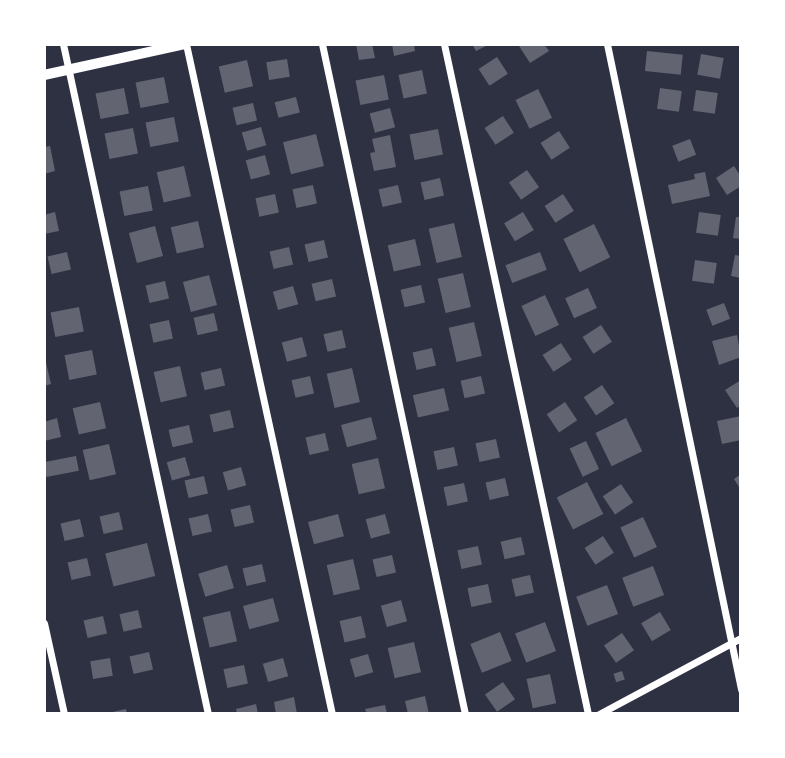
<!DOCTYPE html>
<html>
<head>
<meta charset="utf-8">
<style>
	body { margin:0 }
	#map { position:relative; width:785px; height:758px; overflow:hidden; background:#2d3142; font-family:"DejaVu Sans",sans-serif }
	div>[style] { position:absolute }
	.building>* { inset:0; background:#626471; transform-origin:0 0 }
	.minor>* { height:7px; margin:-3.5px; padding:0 3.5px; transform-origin:3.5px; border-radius:3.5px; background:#fff }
	.tertiary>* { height:10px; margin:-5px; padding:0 5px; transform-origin:5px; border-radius:5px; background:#fff }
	span { translate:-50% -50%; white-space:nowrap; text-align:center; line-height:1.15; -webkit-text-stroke:7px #fff; paint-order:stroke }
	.frame { position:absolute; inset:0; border:46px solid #fff; pointer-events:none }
</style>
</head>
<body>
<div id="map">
	<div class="building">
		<i style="clip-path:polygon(356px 44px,372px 44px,375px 58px,359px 60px)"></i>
		<i style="clip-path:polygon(392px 44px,414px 44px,415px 51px,394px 56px)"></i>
		<i style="clip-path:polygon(472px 44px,490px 44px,476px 51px)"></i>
		<i style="clip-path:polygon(522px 44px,544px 44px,549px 51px,530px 63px,519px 46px)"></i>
		<i style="left:647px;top:51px;width:36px;height:20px;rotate:6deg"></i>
		<i style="left:701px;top:54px;width:23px;height:21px;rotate:10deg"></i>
		<i style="left:497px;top:57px;width:20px;height:22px;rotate:57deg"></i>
		<i style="left:287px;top:59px;width:18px;height:21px;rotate:81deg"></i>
		<i style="left:247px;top:60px;width:27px;height:29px;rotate:77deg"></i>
		<i style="left:422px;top:70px;width:24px;height:24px;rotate:78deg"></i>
		<i style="left:384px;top:75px;width:25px;height:29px;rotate:79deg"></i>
		<i style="left:164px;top:77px;width:26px;height:29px;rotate:79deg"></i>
		<i style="left:124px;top:88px;width:26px;height:29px;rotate:79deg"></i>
		<i style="left:660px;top:88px;width:22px;height:21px;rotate:8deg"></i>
		<i style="left:538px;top:89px;width:32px;height:25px;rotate:64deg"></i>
		<i style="left:696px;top:90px;width:22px;height:21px;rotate:8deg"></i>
		<i style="left:296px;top:97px;width:16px;height:22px;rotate:76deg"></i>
		<i style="left:253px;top:103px;width:18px;height:21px;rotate:77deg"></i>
		<i style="left:390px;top:108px;width:20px;height:21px;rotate:75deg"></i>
		<i style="left:503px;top:116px;width:20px;height:22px;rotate:57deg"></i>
		<i style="left:174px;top:117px;width:25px;height:29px;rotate:79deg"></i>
		<i style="left:261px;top:127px;width:19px;height:20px;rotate:74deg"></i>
		<i style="left:133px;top:128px;width:26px;height:29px;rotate:79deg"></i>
		<i style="left:438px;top:129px;width:26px;height:29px;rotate:79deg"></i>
		<i style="left:559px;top:131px;width:20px;height:22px;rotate:57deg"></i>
		<i style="left:316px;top:134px;width:33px;height:34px;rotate:76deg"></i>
		<i style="clip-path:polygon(390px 135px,396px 167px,374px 171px,370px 153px,375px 152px,372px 139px)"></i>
		<i style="left:690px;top:139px;width:17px;height:19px;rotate:69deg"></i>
		<i style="clip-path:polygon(50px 146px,55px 171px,44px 174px,44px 147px)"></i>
		<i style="left:265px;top:155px;width:20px;height:20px;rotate:75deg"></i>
		<i style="left:184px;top:166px;width:31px;height:28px;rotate:77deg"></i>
		<i style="clip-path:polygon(734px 166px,741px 177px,741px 186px,727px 195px,716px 178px)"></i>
		<i style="left:527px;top:170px;width:21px;height:22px;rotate:55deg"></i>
		<i style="clip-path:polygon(705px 172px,710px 196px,672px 204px,668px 185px,695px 179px,694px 174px)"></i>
		<i style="left:440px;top:178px;width:18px;height:20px;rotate:77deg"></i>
		<i style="left:313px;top:185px;width:19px;height:21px;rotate:78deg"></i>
		<i style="left:398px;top:185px;width:18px;height:20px;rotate:77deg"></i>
		<i style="left:148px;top:186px;width:25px;height:29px;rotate:79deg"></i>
		<i style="left:275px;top:194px;width:19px;height:20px;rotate:78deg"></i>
		<i style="left:563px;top:194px;width:20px;height:22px;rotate:57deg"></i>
		<i style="clip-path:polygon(55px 212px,59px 231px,44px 234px,44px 215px)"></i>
		<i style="left:523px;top:212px;width:21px;height:22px;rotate:59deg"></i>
		<i style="left:699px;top:212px;width:22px;height:21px;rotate:8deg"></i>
		<i style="clip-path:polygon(736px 217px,741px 217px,741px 239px,733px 238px)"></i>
		<i style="left:198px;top:221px;width:27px;height:28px;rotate:77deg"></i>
		<i style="left:454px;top:223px;width:35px;height:26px;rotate:77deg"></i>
		<i style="left:594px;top:224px;width:37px;height:34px;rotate:64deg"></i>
		<i style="left:155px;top:226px;width:31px;height:27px;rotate:75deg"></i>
		<i style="left:415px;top:239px;width:27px;height:28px;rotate:77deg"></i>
		<i style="left:324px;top:240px;width:18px;height:20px;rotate:77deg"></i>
		<i style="left:289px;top:247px;width:18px;height:20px;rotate:77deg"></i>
		<i style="left:67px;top:252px;width:18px;height:20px;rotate:77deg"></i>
		<i style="left:540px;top:252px;width:19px;height:37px;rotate:69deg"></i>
		<i style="clip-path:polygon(735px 255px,741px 256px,741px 278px,731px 276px)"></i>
		<i style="left:695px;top:260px;width:22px;height:21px;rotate:8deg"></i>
		<i style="left:463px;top:273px;width:35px;height:26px;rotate:77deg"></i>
		<i style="left:209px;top:275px;width:31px;height:27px;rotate:75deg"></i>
		<i style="left:332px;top:279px;width:18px;height:21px;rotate:77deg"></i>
		<i style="left:165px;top:281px;width:18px;height:20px;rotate:77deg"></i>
		<i style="left:421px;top:285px;width:18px;height:21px;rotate:77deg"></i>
		<i style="left:293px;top:286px;width:19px;height:21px;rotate:74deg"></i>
		<i style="left:588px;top:288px;width:22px;height:25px;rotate:66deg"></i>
		<i style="left:545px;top:295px;width:33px;height:26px;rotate:65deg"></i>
		<i style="left:724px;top:303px;width:17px;height:19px;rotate:69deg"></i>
		<i style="left:79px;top:307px;width:25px;height:29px;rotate:79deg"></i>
		<i style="left:214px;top:313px;width:18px;height:21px;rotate:77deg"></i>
		<i style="left:169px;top:320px;width:19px;height:20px;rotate:78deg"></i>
		<i style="left:474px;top:322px;width:35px;height:26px;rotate:77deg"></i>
		<i style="left:601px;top:325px;width:20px;height:22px;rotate:57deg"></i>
		<i style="left:342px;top:330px;width:18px;height:19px;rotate:77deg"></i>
		<i style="clip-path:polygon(737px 335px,741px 357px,719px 365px,712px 341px)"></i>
		<i style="left:302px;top:337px;width:20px;height:21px;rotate:75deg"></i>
		<i style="left:561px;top:343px;width:20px;height:22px;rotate:57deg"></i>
		<i style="left:432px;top:348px;width:18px;height:20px;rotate:77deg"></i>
		<i style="left:92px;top:350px;width:25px;height:28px;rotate:79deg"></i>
		<i style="clip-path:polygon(44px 354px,51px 384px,44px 386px)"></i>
		<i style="left:180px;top:366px;width:31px;height:27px;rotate:77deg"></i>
		<i style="left:221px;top:368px;width:18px;height:21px;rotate:77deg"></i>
		<i style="left:352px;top:368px;width:35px;height:26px;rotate:77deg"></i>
		<i style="left:310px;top:376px;width:18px;height:19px;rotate:77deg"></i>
		<i style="left:481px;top:376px;width:18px;height:21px;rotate:77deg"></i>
		<i style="clip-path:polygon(741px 380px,741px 405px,737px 408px,725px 390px)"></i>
		<i style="left:602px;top:385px;width:22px;height:22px;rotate:56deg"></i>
		<i style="left:444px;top:388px;width:23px;height:32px;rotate:77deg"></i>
		<i style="left:100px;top:402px;width:27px;height:28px;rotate:77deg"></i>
		<i style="left:565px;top:402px;width:22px;height:22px;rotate:56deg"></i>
		<i style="left:230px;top:410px;width:18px;height:21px;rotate:77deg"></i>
		<i style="clip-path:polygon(741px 416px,741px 440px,722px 444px,717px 421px)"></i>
		<i style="left:371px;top:417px;width:23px;height:31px;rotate:75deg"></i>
		<i style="clip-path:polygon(57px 418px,61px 437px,44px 441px,44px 422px)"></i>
		<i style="left:626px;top:418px;width:37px;height:34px;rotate:64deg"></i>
		<i style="left:189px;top:425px;width:18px;height:21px;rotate:77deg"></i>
		<i style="left:325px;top:433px;width:18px;height:20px;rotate:77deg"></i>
		<i style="left:496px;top:439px;width:19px;height:21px;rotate:78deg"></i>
		<i style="left:586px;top:441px;width:31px;height:18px;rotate:65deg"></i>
		<i style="left:109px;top:444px;width:31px;height:27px;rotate:77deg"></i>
		<i style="left:454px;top:447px;width:19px;height:21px;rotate:78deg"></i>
		<i style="left:76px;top:456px;width:15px;height:33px;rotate:79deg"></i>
		<i style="left:185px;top:457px;width:19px;height:19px;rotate:74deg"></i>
		<i style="left:378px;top:458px;width:31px;height:27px;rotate:77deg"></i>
		<i style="left:241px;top:467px;width:19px;height:19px;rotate:74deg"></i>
		<i style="clip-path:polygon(741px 474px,741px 490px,734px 479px)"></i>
		<i style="left:204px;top:476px;width:18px;height:20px;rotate:77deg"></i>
		<i style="left:505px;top:478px;width:18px;height:20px;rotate:77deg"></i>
		<i style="left:587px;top:482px;width:36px;height:34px;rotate:63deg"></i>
		<i style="left:464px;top:483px;width:19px;height:21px;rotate:78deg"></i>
		<i style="left:621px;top:484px;width:22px;height:22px;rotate:56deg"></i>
		<i style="left:250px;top:505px;width:18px;height:20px;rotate:77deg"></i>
		<i style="left:119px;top:512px;width:18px;height:20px;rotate:77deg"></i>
		<i style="left:208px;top:514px;width:18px;height:20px;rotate:77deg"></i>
		<i style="left:338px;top:514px;width:23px;height:31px;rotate:75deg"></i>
		<i style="left:385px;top:514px;width:20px;height:20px;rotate:75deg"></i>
		<i style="left:643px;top:517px;width:33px;height:25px;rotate:65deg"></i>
		<i style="left:80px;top:519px;width:18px;height:20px;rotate:77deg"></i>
		<i style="left:603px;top:536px;width:20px;height:22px;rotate:57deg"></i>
		<i style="left:521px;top:537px;width:18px;height:21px;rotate:77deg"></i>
		<i style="left:147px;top:543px;width:34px;height:43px;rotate:76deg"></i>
		<i style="left:478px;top:546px;width:19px;height:21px;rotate:78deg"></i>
		<i style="left:392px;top:555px;width:18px;height:20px;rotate:77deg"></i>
		<i style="left:87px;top:558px;width:18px;height:20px;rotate:77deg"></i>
		<i style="left:353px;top:559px;width:31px;height:27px;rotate:77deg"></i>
		<i style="left:262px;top:564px;width:18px;height:20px;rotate:77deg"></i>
		<i style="left:227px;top:565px;width:24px;height:30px;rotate:73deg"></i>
		<i style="left:653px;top:566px;width:31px;height:33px;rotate:69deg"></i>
		<i style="left:530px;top:575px;width:18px;height:19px;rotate:77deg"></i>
		<i style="left:488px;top:584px;width:19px;height:21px;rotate:78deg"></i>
		<i style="left:607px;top:585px;width:31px;height:33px;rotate:69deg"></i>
		<i style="left:273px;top:598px;width:24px;height:31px;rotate:75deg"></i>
		<i style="left:401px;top:600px;width:22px;height:21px;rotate:74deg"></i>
		<i style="left:138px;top:610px;width:18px;height:19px;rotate:77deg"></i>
		<i style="left:230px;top:611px;width:31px;height:28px;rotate:77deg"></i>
		<i style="left:660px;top:612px;width:21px;height:22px;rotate:59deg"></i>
		<i style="left:103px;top:616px;width:18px;height:20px;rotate:77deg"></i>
		<i style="left:361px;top:616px;width:22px;height:22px;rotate:77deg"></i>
		<i style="left:545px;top:622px;width:31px;height:32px;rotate:69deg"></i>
		<i style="left:500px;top:632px;width:31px;height:32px;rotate:68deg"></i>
		<i style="left:622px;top:633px;width:21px;height:22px;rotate:55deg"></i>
		<i style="left:414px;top:642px;width:31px;height:27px;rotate:77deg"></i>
		<i style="left:149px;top:652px;width:18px;height:20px;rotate:77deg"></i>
		<i style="left:368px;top:654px;width:19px;height:19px;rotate:74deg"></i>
		<i style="left:110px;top:658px;width:18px;height:20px;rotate:81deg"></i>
		<i style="left:283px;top:658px;width:19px;height:21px;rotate:74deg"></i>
		<i style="left:244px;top:665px;width:19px;height:21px;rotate:78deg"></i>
		<i style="left:622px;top:671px;width:9px;height:9px;rotate:72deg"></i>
		<i style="left:550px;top:674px;width:30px;height:24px;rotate:78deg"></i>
		<i style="left:503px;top:682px;width:21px;height:22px;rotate:55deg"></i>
		<i style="clip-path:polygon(425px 696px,429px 714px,408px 714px,405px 701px)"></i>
		<i style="clip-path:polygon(294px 697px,297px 714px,276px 714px,274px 702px)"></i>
		<i style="clip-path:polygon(256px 704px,258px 714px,237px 714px,236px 709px)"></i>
		<i style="clip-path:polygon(385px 705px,387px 714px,367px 714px,365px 709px)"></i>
		<i style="clip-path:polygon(126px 709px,127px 714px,109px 714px,108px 713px)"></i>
	</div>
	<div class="minor">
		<i style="left:63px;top:44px;width:686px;rotate:77.79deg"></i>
		<i style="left:186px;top:44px;width:686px;rotate:77.71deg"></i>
		<i style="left:322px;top:44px;width:685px;rotate:77.95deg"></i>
		<i style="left:444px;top:44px;width:685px;rotate:77.87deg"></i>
		<i style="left:607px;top:44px;width:659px;rotate:78.26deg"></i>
		<i style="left:44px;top:623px;width:93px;rotate:77.6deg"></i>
		<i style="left:599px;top:714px;width:161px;rotate:-28.2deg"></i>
	</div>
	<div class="tertiary">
		<i style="left:44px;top:75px;width:144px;rotate:-12.4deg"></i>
	</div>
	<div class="frame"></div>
</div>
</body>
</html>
